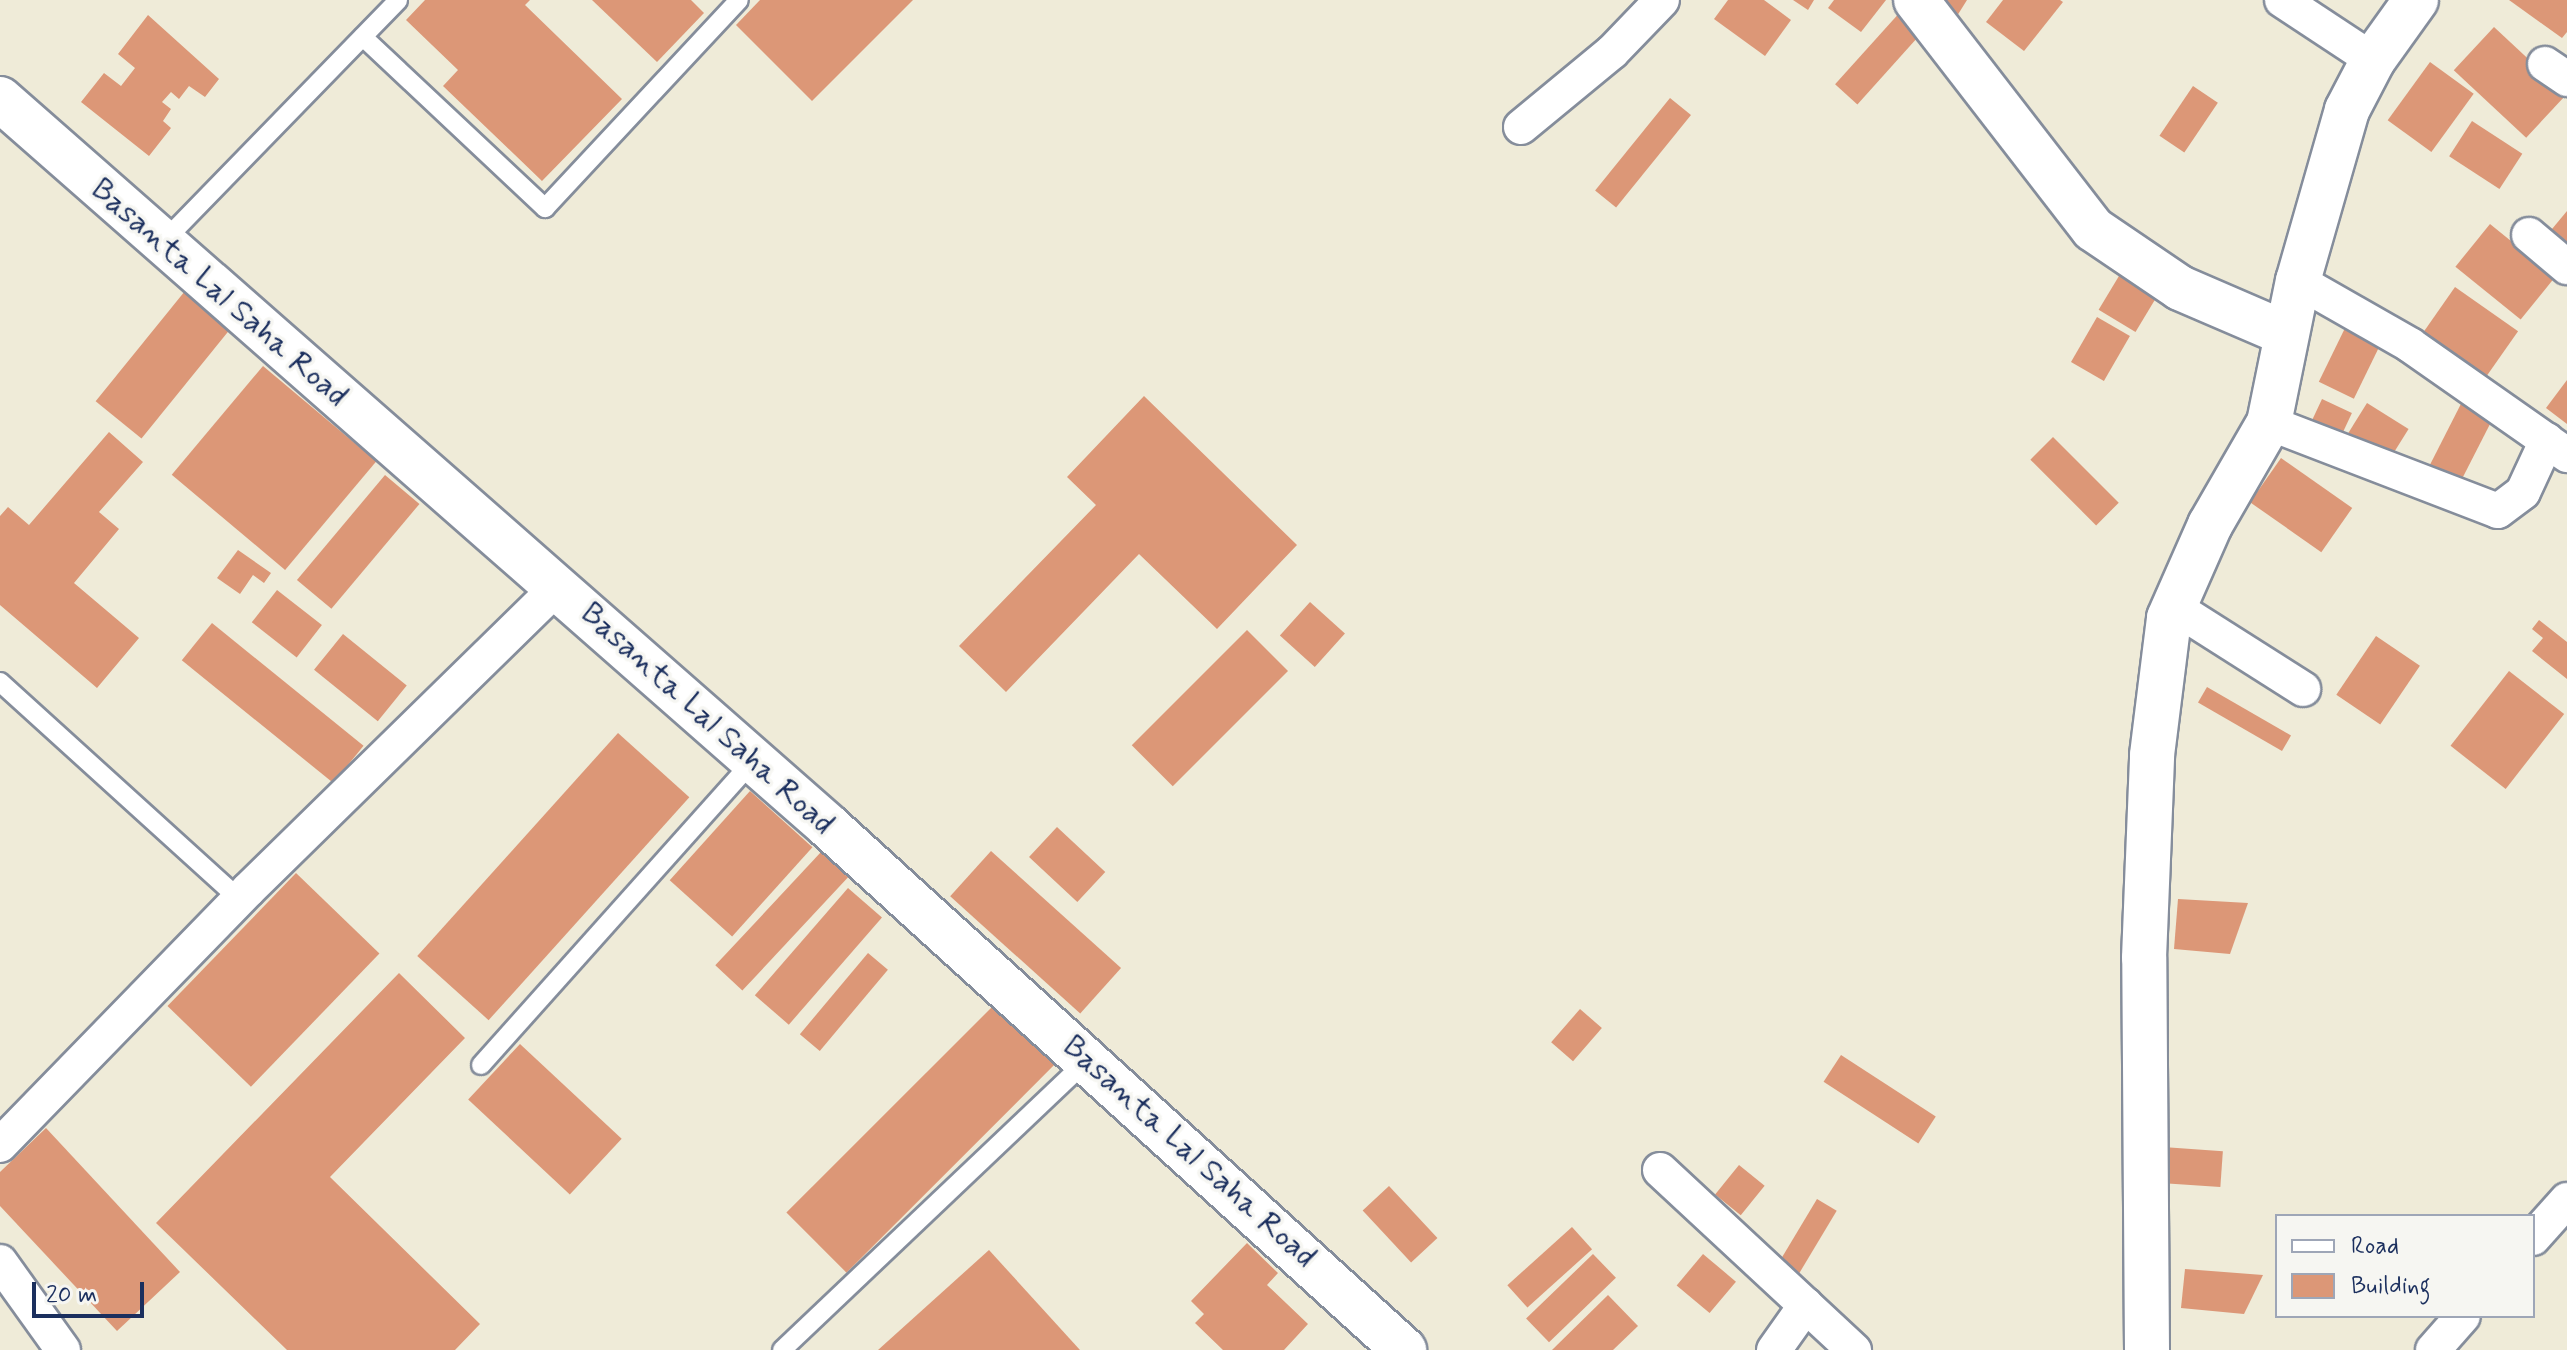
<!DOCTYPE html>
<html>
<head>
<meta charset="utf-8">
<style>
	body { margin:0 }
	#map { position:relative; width:2567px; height:1350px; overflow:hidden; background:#efebd8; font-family:Mynerve,sans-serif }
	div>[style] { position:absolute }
	.building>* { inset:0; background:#dc9777; transform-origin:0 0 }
	.roads { filter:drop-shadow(2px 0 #858d9b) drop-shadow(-2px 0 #858d9b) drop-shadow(0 2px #858d9b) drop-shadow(0 -2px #858d9b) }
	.lane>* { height:18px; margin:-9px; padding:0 9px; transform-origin:9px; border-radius:9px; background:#fff }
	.street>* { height:34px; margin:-17px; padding:0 17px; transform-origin:17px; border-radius:17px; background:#fff }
	.secondary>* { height:44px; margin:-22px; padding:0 22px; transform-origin:22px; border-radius:22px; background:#fff }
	span { translate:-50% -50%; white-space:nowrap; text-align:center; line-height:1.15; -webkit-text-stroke:7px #f6f6f2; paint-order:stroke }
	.street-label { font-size:32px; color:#1b2f5e }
	.legend { position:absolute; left:2275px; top:1214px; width:260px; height:104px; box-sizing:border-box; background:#f6f6f2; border:2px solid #9ea6b7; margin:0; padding:10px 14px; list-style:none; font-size:24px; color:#1b2f5e }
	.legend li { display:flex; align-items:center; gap:16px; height:40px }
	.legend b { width:40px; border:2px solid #9ea6b7 }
	.scale { position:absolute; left:32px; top:1282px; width:112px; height:36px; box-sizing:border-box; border:4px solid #1b2f5e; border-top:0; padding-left:10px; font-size:24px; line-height:28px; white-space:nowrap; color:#1b2f5e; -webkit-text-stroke:6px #f6f6f2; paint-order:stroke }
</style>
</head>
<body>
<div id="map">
	<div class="building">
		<i style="clip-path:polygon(425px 0,530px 0,525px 5px,622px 99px,542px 181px,443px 86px,458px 70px,406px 20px)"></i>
		<i style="clip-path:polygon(592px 0,691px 0,704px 13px,657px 62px)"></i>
		<i style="clip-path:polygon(760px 0,913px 0,812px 101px,736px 25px)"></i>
		<i style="clip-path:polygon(1728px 0,1764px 0,1791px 20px,1765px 56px,1714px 19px)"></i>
		<i style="clip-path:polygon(1793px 0,1814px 0,1808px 10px)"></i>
		<i style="clip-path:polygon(1834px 0,1886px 0,1861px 32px,1828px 8px)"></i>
		<i style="clip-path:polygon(1934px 0,1967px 0,1957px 16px)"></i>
		<i style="clip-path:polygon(2003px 0,2060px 0,2063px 2px,2024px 51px,1986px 22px)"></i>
		<i style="clip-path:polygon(2509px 0,2567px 0,2567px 32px,2562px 38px)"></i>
		<i style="left:1902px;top:10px;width:30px;height:100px;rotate:42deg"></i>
		<i style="clip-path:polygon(148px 15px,219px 79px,205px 97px,189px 86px,179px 99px,171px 92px,162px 102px,171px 109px,163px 121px,171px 128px,149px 156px,81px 102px,104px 73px,121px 86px,135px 68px,118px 54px)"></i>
		<i style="left:2494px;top:27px;width:99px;height:59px;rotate:43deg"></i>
		<i style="left:2430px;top:62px;width:54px;height:72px;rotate:36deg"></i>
		<i style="left:2193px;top:86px;width:30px;height:60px;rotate:34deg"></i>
		<i style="left:1670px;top:98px;width:27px;height:119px;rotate:39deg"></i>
		<i style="left:2472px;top:121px;width:60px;height:42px;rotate:33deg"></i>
		<i style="clip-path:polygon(2567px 211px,2567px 252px,2547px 235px)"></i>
		<i style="left:2490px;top:224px;width:84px;height:55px;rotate:39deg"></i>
		<i style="left:2128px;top:261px;width:43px;height:57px;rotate:31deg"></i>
		<i style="left:2455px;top:287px;width:77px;height:60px;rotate:35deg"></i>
		<i style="left:185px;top:291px;width:59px;height:142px;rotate:39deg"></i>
		<i style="left:2097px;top:317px;width:38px;height:52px;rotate:30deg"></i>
		<i style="left:2346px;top:326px;width:39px;height:62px;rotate:26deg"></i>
		<i style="left:263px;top:366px;width:148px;height:142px;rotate:40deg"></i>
		<i style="clip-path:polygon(2567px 380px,2567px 424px,2546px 408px)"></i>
		<i style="left:2466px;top:394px;width:35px;height:81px;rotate:27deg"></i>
		<i style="clip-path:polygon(1144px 396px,1297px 545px,1217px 629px,1139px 554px,1006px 692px,959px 646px,1096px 505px,1067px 477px)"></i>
		<i style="left:2322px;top:399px;width:33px;height:29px;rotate:25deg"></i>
		<i style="left:2367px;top:403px;width:49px;height:40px;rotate:32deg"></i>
		<i style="clip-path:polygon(109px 432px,143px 462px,99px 512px,119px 529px,74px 583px,139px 638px,97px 688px,0 605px,0 516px,8px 507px,29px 525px)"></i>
		<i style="left:2053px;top:437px;width:93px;height:32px;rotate:45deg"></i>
		<i style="left:2281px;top:458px;width:87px;height:54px;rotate:35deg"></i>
		<i style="left:385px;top:475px;width:45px;height:137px;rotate:40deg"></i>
		<i style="clip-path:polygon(238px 550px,271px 573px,264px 583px,253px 575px,240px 594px,217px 578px)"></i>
		<i style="left:277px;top:590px;width:57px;height:41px;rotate:38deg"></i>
		<i style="left:1310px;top:602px;width:47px;height:45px;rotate:42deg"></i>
		<i style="clip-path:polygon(2539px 620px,2567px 642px,2567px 679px,2532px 651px,2543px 638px,2532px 629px)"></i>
		<i style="left:212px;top:623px;width:195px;height:48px;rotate:39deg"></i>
		<i style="left:1247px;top:630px;width:58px;height:163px;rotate:45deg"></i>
		<i style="left:343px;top:634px;width:82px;height:46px;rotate:39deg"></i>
		<i style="left:2376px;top:636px;width:53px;height:71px;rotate:34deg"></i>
		<i style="left:2509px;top:671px;width:70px;height:95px;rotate:38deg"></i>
		<i style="left:2207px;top:687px;width:97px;height:18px;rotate:30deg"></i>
		<i style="left:618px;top:733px;width:96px;height:300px;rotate:42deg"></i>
		<i style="left:750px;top:791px;width:84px;height:120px;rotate:42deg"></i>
		<i style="left:1057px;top:827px;width:66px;height:41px;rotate:43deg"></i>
		<i style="left:991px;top:851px;width:175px;height:61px;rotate:42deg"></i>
		<i style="left:821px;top:852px;width:37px;height:155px;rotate:43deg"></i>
		<i style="left:296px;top:873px;width:116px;height:185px;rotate:44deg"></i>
		<i style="left:848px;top:888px;width:45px;height:142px;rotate:41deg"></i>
		<i style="clip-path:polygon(2178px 899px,2248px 903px,2230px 954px,2174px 949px)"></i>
		<i style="left:868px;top:953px;width:26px;height:106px;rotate:40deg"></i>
		<i style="clip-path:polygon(399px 973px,465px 1038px,330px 1177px,480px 1324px,455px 1350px,287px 1350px,156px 1223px)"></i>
		<i style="left:995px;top:1004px;width:85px;height:295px;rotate:45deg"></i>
		<i style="left:1580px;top:1009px;width:29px;height:44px;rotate:41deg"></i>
		<i style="left:520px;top:1044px;width:139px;height:76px;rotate:43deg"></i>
		<i style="left:1841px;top:1055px;width:113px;height:32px;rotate:33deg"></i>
		<i style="clip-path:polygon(46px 1128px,180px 1272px,117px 1331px,0 1206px,0 1172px)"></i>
		<i style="left:2163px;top:1147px;width:60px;height:36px;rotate:4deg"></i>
		<i style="left:1739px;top:1165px;width:33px;height:38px;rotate:39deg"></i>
		<i style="left:1389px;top:1186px;width:71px;height:36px;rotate:47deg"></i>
		<i style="left:1817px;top:1199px;width:23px;height:82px;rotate:31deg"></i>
		<i style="left:1572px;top:1227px;width:30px;height:87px;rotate:48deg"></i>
		<i style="clip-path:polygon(1247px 1243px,1278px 1273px,1267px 1285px,1308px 1324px,1284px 1350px,1223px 1350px,1195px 1323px,1204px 1314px,1191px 1301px)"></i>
		<i style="clip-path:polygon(989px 1250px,1080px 1350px,878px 1350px)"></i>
		<i style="left:1593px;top:1254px;width:33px;height:93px;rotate:46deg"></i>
		<i style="left:1703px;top:1254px;width:43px;height:41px;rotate:40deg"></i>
		<i style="clip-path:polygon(2185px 1269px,2263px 1275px,2244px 1314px,2181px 1308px)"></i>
		<i style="clip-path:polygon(1608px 1295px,1638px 1326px,1613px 1350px,1552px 1350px)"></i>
	</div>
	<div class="roads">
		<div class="lane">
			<i style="left:363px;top:37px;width:250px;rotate:43.2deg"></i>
			<i style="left:545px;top:208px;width:284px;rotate:-47deg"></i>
			<i style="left:163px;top:242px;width:337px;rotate:-45.8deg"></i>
			<i style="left:0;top:682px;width:323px;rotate:42.2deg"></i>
			<i style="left:481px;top:1065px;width:409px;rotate:-48.2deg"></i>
			<i style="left:782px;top:1350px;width:422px;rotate:-43.5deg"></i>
		</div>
		<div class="street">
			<i style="left:2282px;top:0;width:109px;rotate:33.4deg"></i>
			<i style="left:2545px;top:64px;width:27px;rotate:34deg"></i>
			<i style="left:1521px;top:127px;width:118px;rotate:-39.5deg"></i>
			<i style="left:1612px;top:52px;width:72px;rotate:-46.1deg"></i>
			<i style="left:2529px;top:235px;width:50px;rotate:40.1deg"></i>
			<i style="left:2298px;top:281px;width:129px;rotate:29.7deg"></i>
			<i style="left:2410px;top:345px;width:192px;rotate:35deg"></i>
			<i style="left:2269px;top:423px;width:245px;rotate:21deg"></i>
			<i style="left:2498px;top:511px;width:31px;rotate:-37deg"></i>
			<i style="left:2523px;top:492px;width:57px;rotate:-65.2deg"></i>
			<i style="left:2174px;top:607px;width:153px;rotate:32.4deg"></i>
			<i style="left:0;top:1145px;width:356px;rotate:-45.8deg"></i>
			<i style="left:248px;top:890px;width:434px;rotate:-44.4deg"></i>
			<i style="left:1660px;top:1170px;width:265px;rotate:42.9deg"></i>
			<i style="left:2533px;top:1238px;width:51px;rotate:-48.2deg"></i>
			<i style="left:0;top:1262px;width:108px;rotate:54.4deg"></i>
			<i style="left:1774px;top:1350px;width:55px;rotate:-54.6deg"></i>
			<i style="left:2433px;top:1350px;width:45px;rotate:-48.6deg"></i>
		</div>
		<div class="secondary">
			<i style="left:1916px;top:0;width:289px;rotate:52.3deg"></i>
			<i style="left:2093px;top:229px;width:105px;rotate:34.1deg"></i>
			<i style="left:2180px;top:288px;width:116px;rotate:23.3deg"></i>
			<i style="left:0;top:99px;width:1102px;rotate:41.28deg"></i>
			<i style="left:828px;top:826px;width:779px;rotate:42.29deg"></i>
			<i style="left:2147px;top:1350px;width:392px;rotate:-90.4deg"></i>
			<i style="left:2144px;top:958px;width:203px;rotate:-87.7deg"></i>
			<i style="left:2152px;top:755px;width:138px;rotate:-82.9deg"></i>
			<i style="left:2169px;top:618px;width:102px;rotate:-66.2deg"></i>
			<i style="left:2210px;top:525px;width:118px;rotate:-60deg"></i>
			<i style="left:2269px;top:423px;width:145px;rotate:-78.5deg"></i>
			<i style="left:2298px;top:281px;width:178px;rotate:-74deg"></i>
			<i style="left:2347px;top:110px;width:56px;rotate:-62.5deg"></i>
			<i style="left:2373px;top:60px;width:74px;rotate:-54.4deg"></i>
		</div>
	</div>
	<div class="street-label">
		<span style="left:219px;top:293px;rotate:41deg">Basanta Lal Saha Road</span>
		<span style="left:707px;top:719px;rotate:42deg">Basanta Lal Saha Road</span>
		<span style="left:1189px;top:1152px;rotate:42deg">Basanta Lal Saha Road</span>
	</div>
	<ul class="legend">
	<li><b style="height:10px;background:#fff"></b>Road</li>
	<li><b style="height:22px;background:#dc9777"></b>Building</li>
	</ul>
	<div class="scale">20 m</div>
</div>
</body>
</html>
